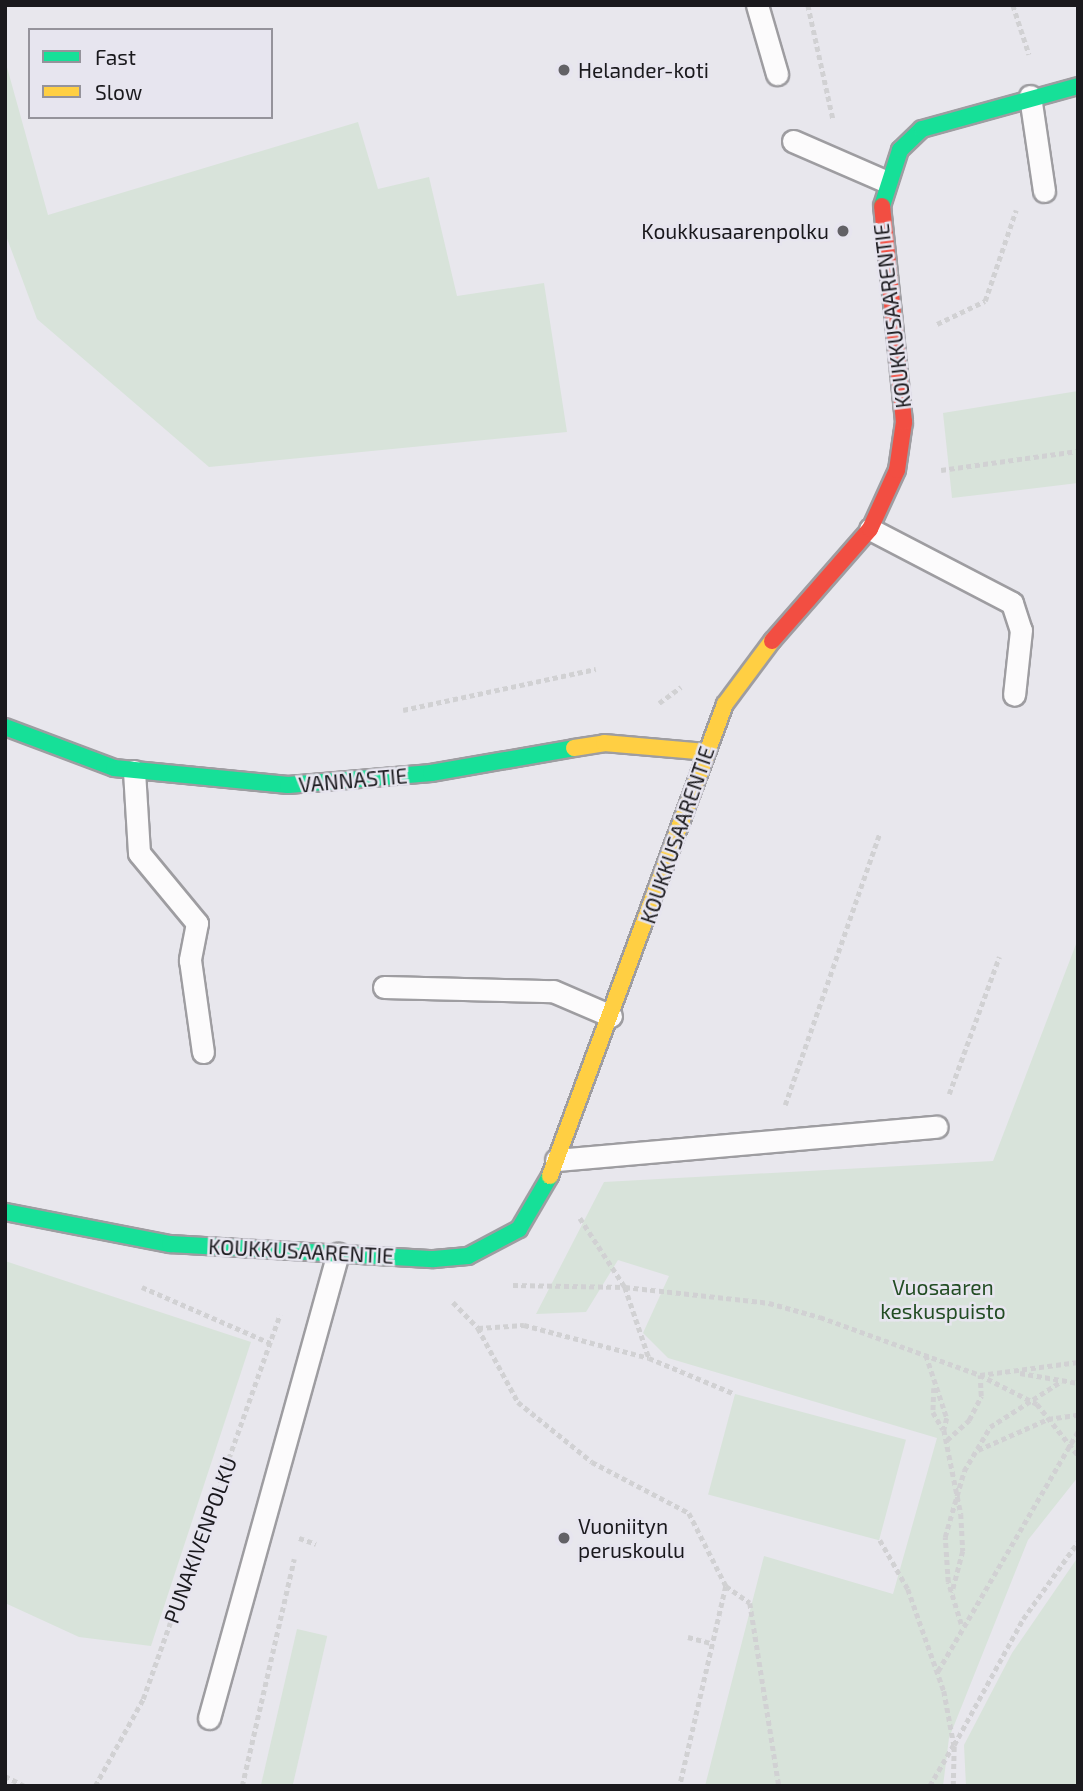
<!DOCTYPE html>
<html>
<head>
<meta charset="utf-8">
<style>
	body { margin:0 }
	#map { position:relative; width:1083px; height:1791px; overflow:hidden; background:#e8e7ed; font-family:"Exo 2",sans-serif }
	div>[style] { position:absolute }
	.green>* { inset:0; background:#d8e3da; transform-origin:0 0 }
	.path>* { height:4.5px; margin-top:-2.25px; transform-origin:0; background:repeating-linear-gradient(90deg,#d1d1d3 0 5px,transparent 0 8.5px) }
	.roads { filter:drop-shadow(2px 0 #9e9da1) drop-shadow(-2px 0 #9e9da1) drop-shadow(0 2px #9e9da1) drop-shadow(0 -2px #9e9da1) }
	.lane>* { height:21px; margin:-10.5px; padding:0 10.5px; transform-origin:10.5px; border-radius:10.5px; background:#fcfbfc }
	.fast>* { height:16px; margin:-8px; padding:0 8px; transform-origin:8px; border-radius:8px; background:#16e098 }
	.slow>* { height:16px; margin:-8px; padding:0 8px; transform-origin:8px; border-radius:8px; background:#ffcf43 }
	.jam>* { height:16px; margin:-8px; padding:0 8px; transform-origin:8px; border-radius:8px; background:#f24e42 }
	.dots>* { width:19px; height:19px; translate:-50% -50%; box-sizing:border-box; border:4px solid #e7e5ef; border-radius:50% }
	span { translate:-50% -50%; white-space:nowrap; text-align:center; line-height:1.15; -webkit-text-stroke:5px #e7e5ef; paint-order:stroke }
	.poi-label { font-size:21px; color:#1a191d }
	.left { translate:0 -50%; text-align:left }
	.right { translate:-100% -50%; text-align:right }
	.street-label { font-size:21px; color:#1a191d }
	.park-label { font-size:21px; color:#234d24 }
	.frame { position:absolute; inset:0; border:7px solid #1a191d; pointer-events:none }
	.legend { position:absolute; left:28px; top:28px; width:245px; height:91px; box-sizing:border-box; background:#e7e5ef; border:2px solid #95939b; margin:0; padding:9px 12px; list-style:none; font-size:21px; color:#1a191d }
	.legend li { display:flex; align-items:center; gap:14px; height:35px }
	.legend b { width:35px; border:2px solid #95939b }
</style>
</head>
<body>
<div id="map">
	<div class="green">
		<i style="clip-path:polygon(5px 60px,48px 215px,358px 122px,378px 189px,429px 177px,457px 296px,544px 283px,567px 432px,209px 467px,37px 319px,5px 233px)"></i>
		<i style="clip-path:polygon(1078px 391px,1078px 483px,952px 498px,943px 413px)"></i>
		<i style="clip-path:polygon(1078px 939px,1078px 1477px,1028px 1540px,949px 1738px,943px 1786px,705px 1786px,764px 1556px,893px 1594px,937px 1438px,668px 1358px,643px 1333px,669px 1276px,618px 1260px,586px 1312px,536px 1314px,604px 1182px,993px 1161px)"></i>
		<i style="clip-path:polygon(5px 1261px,251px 1342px,151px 1646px,79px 1637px,5px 1603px)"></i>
		<i style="left:735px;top:1394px;width:177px;height:104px;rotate:15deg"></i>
		<i style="clip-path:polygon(1078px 1557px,1078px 1786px,966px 1786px,964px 1745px,1012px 1653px)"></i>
		<i style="left:297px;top:1629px;width:31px;height:162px;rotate:13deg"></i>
	</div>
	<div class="path">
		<i style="left:808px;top:5px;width:117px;rotate:77.6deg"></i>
		<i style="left:1013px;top:5px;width:52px;rotate:71.9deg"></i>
		<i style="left:937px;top:324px;width:53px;rotate:-25.6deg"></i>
		<i style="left:985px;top:301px;width:96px;rotate:-71.2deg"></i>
		<i style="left:941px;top:470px;width:138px;rotate:-7.9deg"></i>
		<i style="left:659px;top:703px;width:27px;rotate:-36deg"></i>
		<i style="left:403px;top:710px;width:197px;rotate:-12deg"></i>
		<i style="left:949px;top:1094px;width:146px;rotate:-69.9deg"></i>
		<i style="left:785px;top:1105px;width:286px;rotate:-70.8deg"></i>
		<i style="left:580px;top:1218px;width:82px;rotate:56.9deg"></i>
		<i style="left:625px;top:1287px;width:75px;rotate:71.3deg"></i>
		<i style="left:513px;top:1285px;width:112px;rotate:1deg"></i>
		<i style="left:625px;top:1287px;width:145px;rotate:6.3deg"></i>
		<i style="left:769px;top:1303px;width:53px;rotate:15.4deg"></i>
		<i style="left:820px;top:1317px;width:170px;rotate:19.9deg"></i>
		<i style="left:980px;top:1375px;width:64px;rotate:27deg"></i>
		<i style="left:1037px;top:1404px;width:65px;rotate:51.2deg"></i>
		<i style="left:142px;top:1287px;width:140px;rotate:23.6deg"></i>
		<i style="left:453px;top:1302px;width:36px;rotate:46deg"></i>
		<i style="left:478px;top:1328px;width:46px;rotate:-3.7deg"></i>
		<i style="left:524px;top:1325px;width:129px;rotate:14.8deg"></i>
		<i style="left:649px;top:1358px;width:93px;rotate:22.7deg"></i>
		<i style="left:478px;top:1328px;width:84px;rotate:61.6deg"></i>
		<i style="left:518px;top:1402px;width:95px;rotate:39deg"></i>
		<i style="left:592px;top:1462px;width:110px;rotate:27.7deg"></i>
		<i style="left:689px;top:1513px;width:82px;rotate:63.1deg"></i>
		<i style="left:726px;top:1586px;width:205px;rotate:103deg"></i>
		<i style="left:926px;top:1355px;width:66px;rotate:71.6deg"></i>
		<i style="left:947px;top:1418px;width:12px;rotate:104deg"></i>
		<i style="left:944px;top:1430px;width:86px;rotate:78.6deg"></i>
		<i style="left:961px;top:1514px;width:37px;rotate:87deg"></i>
		<i style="left:963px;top:1551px;width:43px;rotate:104.7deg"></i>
		<i style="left:1020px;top:1373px;width:59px;rotate:9.8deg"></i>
		<i style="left:934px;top:1388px;width:24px;rotate:92deg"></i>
		<i style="left:933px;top:1412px;width:20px;rotate:60deg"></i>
		<i style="left:947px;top:1440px;width:30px;rotate:-42deg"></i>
		<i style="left:969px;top:1420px;width:27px;rotate:-63deg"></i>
		<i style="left:981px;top:1396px;width:21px;rotate:-93deg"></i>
		<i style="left:980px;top:1375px;width:99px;rotate:-7.6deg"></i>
		<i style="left:978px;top:1450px;width:77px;rotate:-23.9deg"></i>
		<i style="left:1048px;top:1419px;width:30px;rotate:-8deg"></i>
		<i style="left:299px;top:1538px;width:18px;rotate:19deg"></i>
		<i style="left:880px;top:1540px;width:56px;rotate:60.3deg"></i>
		<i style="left:908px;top:1589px;width:108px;rotate:70.6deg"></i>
		<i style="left:944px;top:1691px;width:55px;rotate:79.5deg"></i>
		<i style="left:954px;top:1745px;width:48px;rotate:120.3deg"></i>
		<i style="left:726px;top:1586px;width:29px;rotate:35deg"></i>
		<i style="left:750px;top:1603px;width:185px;rotate:81deg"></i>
		<i style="left:961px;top:1624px;width:44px;rotate:-107.2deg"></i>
		<i style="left:948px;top:1582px;width:45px;rotate:-93.8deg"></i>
		<i style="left:945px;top:1537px;width:69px;rotate:-73.9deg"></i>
		<i style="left:964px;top:1471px;width:51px;rotate:-59.4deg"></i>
		<i style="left:990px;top:1427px;width:83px;rotate:-32.7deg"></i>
		<i style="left:688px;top:1637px;width:24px;rotate:15deg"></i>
		<i style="left:938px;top:1671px;width:278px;rotate:-59.7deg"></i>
		<i style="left:5px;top:1776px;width:22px;rotate:27deg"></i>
		<i style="left:95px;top:1786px;width:99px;rotate:-61.1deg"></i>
		<i style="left:143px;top:1699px;width:408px;rotate:-70.4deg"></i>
		<i style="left:242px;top:1786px;width:233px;rotate:-77.1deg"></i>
		<i style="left:953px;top:1786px;width:41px;rotate:-88.6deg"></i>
		<i style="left:954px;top:1745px;width:144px;rotate:-61.3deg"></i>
		<i style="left:1023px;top:1619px;width:95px;rotate:-54.5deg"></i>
	</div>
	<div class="roads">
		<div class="lane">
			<i style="left:757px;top:5px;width:72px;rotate:73.8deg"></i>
			<i style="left:1030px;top:96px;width:96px;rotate:81.6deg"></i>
			<i style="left:793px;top:141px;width:100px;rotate:23.5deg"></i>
			<i style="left:870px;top:529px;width:160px;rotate:27.5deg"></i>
			<i style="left:1012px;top:603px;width:28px;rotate:72deg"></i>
			<i style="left:1021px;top:630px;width:65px;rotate:96.1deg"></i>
			<i style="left:134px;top:771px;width:82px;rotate:86.5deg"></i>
			<i style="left:139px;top:853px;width:91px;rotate:50.4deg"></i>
			<i style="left:197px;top:923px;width:38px;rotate:101deg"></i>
			<i style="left:190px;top:960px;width:93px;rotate:82deg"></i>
			<i style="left:384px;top:987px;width:169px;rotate:1.4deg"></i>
			<i style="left:553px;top:991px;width:63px;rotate:23.3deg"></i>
			<i style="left:556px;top:1160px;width:382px;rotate:-5deg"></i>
			<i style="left:209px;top:1718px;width:482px;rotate:-74.5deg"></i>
		</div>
		<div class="fast">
			<i style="left:882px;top:206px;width:59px;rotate:-72.2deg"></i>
			<i style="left:900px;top:150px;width:30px;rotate:-44deg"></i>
			<i style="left:922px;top:129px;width:162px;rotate:-15.4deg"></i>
			<i style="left:5px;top:727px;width:116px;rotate:20.6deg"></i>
			<i style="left:114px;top:768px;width:175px;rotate:5.6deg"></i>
			<i style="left:288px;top:785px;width:144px;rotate:-4.8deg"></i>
			<i style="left:431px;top:773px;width:145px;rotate:-9.9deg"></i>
			<i style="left:5px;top:1212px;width:168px;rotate:11deg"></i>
			<i style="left:170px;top:1244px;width:264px;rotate:3.3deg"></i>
			<i style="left:434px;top:1259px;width:34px;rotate:-5deg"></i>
			<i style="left:468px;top:1256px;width:58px;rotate:-27.9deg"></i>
			<i style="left:519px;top:1229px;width:61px;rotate:-59.7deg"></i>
		</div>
		<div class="slow">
			<i style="left:574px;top:748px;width:30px;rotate:-9deg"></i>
			<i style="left:604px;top:743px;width:102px;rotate:5deg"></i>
			<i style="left:550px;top:1176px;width:503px;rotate:-69.66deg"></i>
			<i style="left:725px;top:704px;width:79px;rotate:-53.3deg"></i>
		</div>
		<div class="jam">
			<i style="left:772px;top:641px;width:149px;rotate:-48.8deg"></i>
			<i style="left:870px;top:529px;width:65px;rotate:-65.4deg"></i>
			<i style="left:897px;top:470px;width:49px;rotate:-81.7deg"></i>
			<i style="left:904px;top:422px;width:217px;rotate:-95.8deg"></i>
		</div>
	</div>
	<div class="dots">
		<i style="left:564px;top:70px;background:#626166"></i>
		<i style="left:843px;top:231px;background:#626166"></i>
		<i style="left:564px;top:1538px;background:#626166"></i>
	</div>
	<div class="poi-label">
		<span class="left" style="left:578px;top:70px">Helander-koti</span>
		<span class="right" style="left:829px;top:231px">Koukkusaarenpolku</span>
		<span class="left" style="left:578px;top:1538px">Vuoniityn<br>peruskoulu</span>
	</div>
	<div class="street-label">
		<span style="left:892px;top:316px;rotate:-97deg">KOUKKUSAARENTIE</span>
		<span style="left:353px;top:780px;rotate:-5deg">VANNASTIE</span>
		<span style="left:677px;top:835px;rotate:-71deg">KOUKKUSAARENTIE</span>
		<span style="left:301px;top:1251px;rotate:3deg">KOUKKUSAARENTIE</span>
		<span style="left:200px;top:1540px;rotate:-70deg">PUNAKIVENPOLKU</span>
	</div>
	<div class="park-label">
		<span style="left:943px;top:1299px">Vuosaaren<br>keskuspuisto</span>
	</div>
	<div class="frame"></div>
	<ul class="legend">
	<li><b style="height:9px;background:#16e098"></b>Fast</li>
	<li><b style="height:9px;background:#ffcf43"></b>Slow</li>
	</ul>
</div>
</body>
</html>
